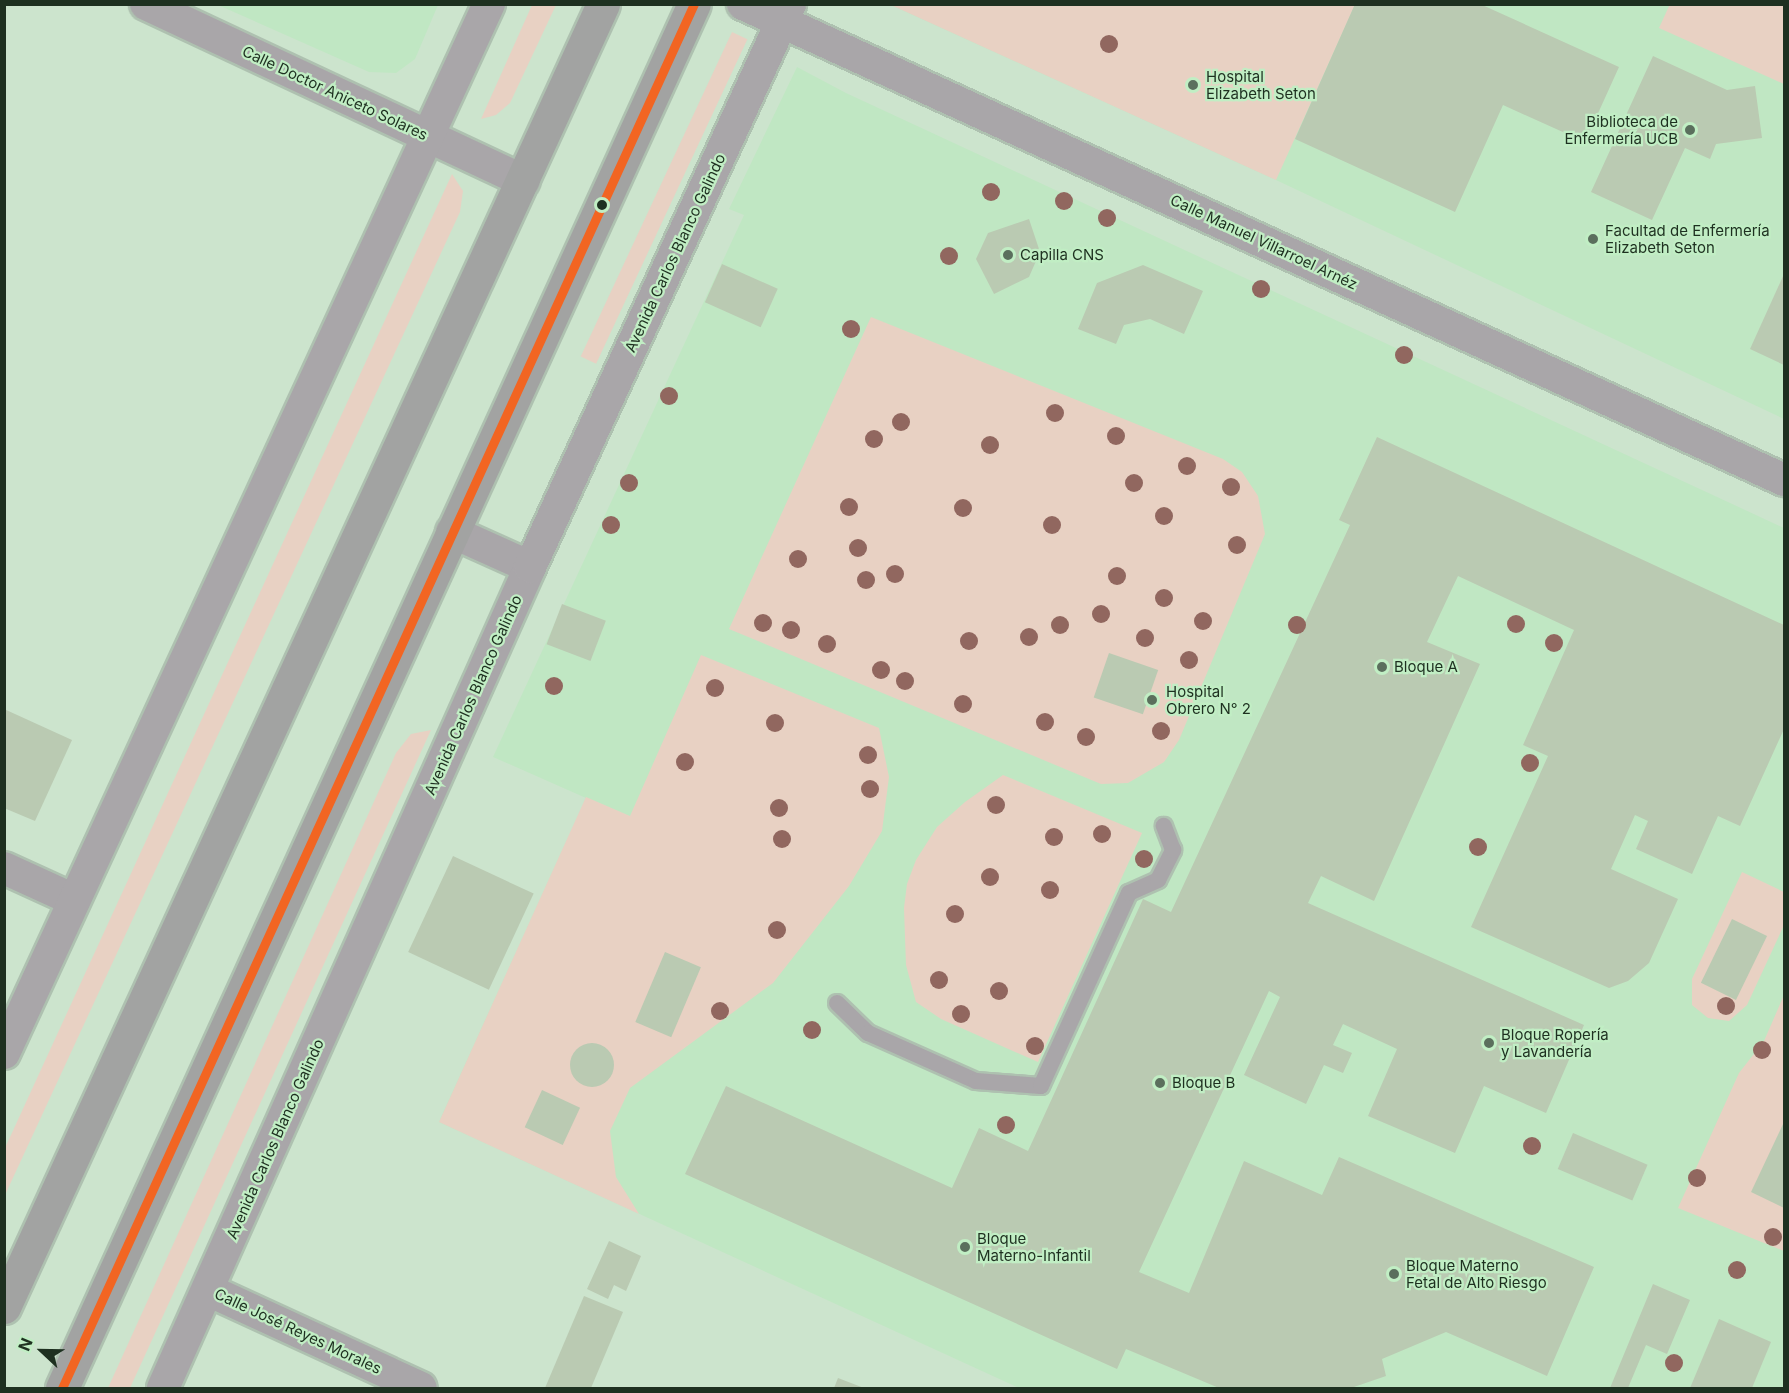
<!DOCTYPE html>
<html>
<head>
<meta charset="utf-8">
<style>
	body { margin:0 }
	#map { position:relative; width:1789px; height:1393px; overflow:hidden; background:#cce4cd; font-family:Inter,sans-serif }
	div>[style] { position:absolute }
	.built>* { inset:0; background:#c0e7c3 }
	.green>* { inset:0; background:#e8d1c3; transform-origin:0 0 }
	.building>* { inset:0; background:#bacab2; transform-origin:0 0 }
	.round { border-radius:50% }
	.roads { filter:drop-shadow(2px 0 #aec1b0) drop-shadow(-2px 0 #aec1b0) drop-shadow(0 2px #aec1b0) drop-shadow(0 -2px #aec1b0) }
	.lane>* { height:16px; margin:-8px; padding:0 8px; transform-origin:8px; border-radius:8px; background:#a9a6a9 }
	.street>* { height:32px; margin:-16px; padding:0 16px; transform-origin:16px; border-radius:16px; background:#a9a6a9 }
	.highway>* { height:33px; margin:-16.5px; padding:0 16.5px; transform-origin:16.5px; border-radius:16.5px; background:#a2a3a2 }
	.bus-1>* { height:9px; margin:-4.5px; padding:0 4.5px; transform-origin:4.5px; border-radius:4.5px; background:#f26522 }
	.trees>* { width:18px; height:18px; margin:-9px; border-radius:50%; background:#91675f }
	.dots>* { width:16px; height:16px; translate:-50% -50%; box-sizing:border-box; border:3px solid #c1eec4; border-radius:50% }
	span { translate:-50% -50%; white-space:nowrap; text-align:center; line-height:1.15; -webkit-text-stroke:4.5px #c1eec4; paint-order:stroke }
	.poi-label { font-size:15px; color:#1e3020 }
	.left { translate:0 -50%; text-align:left }
	.right { translate:-100% -50%; text-align:right }
	.street-label { font-size:15px; color:#1e3020 }
	.frame { position:absolute; inset:0; border:6px solid #1e3020; pointer-events:none }
	.north { position:absolute; left:12px; top:1321px; width:60px; height:60px; -webkit-text-stroke:4px #c1eec4; paint-order:stroke; rotate:292deg; font-size:16px; font-weight:700; line-height:24px; text-align:center; color:#1e3020 }
	.north::after { content:''; display:block; margin:auto; width:21px; height:27px; background:#1e3020; clip-path:polygon(50% 0,100% 100%,50% 72%,0 100%) }
</style>
</head>
<body>
<div id="map">
	<div class="built">
		<i style="clip-path:polygon(218px 5px,438px 5px,415px 59px,396px 73px,369px 72px)"></i>
		<i style="clip-path:polygon(891px 5px,1784px 5px,1784px 419px,1276px 180px)"></i>
		<i style="clip-path:polygon(797px 67px,846px 93px,1784px 528px,1784px 1388px,1019px 1388px,439px 1122px,586px 798px,493px 757px,744px 215px,729px 209px)"></i>
	</div>
	<div class="green">
		<i style="clip-path:polygon(1670px 4px,1784px 5px,1784px 84px,1659px 28px)"></i>
		<i style="clip-path:polygon(532px 5px,556px 5px,510px 103px,496px 115px,481px 119px)"></i>
		<i style="clip-path:polygon(891px 5px,1355px 5px,1276px 180px)"></i>
		<i style="left:732px;top:32px;width:17px;height:358px;rotate:25deg"></i>
		<i style="clip-path:polygon(452px 174px,463px 191px,460px 212px,5px 1195px,5px 1148px)"></i>
		<i style="clip-path:polygon(871px 317px,1223px 459px,1242px 472px,1258px 496px,1265px 534px,1179px 740px,1164px 762px,1128px 783px,1101px 784px,729px 629px)"></i>
		<i style="clip-path:polygon(701px 655px,879px 728px,889px 777px,882px 831px,849px 886px,773px 983px,630px 1088px,610px 1131px,616px 1177px,639px 1214px,439px 1122px,586px 797px,630px 816px)"></i>
		<i style="clip-path:polygon(431px 730px,130px 1388px,108px 1388px,396px 753px,411px 734px)"></i>
		<i style="clip-path:polygon(1003px 775px,1142px 833px,1038px 1062px,941px 1019px,916px 1002px,906px 965px,904px 908px,907px 884px,916px 860px,937px 827px,965px 802px)"></i>
		<i style="clip-path:polygon(1742px 872px,1784px 892px,1784px 925px,1747px 1005px,1729px 1021px,1708px 1018px,1692px 1005px,1692px 979px)"></i>
		<i style="clip-path:polygon(1784px 995px,1784px 1251px,1678px 1208px,1739px 1073px,1764px 1041px)"></i>
	</div>
	<div class="building">
		<i style="clip-path:polygon(1355px 4px,1480px 4px,1619px 67px,1585px 142px,1503px 105px,1455px 212px,1295px 139px)"></i>
		<i style="clip-path:polygon(1653px 56px,1727px 90px,1755px 86px,1762px 138px,1716px 144px,1710px 159px,1685px 148px,1652px 220px,1591px 192px)"></i>
		<i style="clip-path:polygon(1029px 219px,1040px 252px,1029px 277px,994px 294px,976px 259px,988px 233px)"></i>
		<i style="left:722px;top:264px;width:61px;height:42px;rotate:24deg"></i>
		<i style="clip-path:polygon(1143px 265px,1203px 291px,1184px 334px,1150px 319px,1124px 325px,1116px 344px,1078px 329px,1097px 283px)"></i>
		<i style="clip-path:polygon(1784px 274px,1784px 365px,1750px 349px)"></i>
		<i style="clip-path:polygon(1377px 437px,1784px 625px,1784px 729px,1740px 826px,1718px 816px,1692px 874px,1636px 849px,1648px 821px,1635px 815px,1611px 869px,1678px 899px,1649px 963px,1628px 981px,1609px 988px,1471px 927px,1548px 756px,1523px 745px,1574px 630px,1458px 576px,1427px 642px,1480px 664px,1374px 901px,1321px 876px,1308px 903px,1584px 1025px,1546px 1113px,1484px 1086px,1455px 1153px,1368px 1116px,1397px 1049px,1343px 1024px,1333px 1045px,1352px 1053px,1343px 1073px,1324px 1065px,1306px 1104px,1244px 1075px,1280px 997px,1269px 991px,1139px 1272px,1189px 1293px,1244px 1161px,1322px 1195px,1339px 1157px,1594px 1267px,1547px 1376px,1446px 1332px,1382px 1359px,1386px 1376px,1351px 1388px,1219px 1388px,1126px 1349px,1117px 1369px,685px 1174px,726px 1086px,952px 1188px,979px 1128px,1028px 1151px,1143px 899px,1171px 912px,1350px 525px,1339px 520px)"></i>
		<i style="left:562px;top:604px;width:47px;height:43px;rotate:21deg"></i>
		<i style="left:1109px;top:653px;width:52px;height:47px;rotate:19deg"></i>
		<i style="clip-path:polygon(4px 709px,72px 740px,35px 821px,4px 808px)"></i>
		<i style="left:453px;top:856px;width:89px;height:106px;rotate:25deg"></i>
		<i style="left:1732px;top:919px;width:39px;height:71px;rotate:26deg"></i>
		<i style="left:665px;top:952px;width:39px;height:76px;rotate:23deg"></i>
		<i class="round" style="left:570px;top:1043px;width:44px;height:44px"></i>
		<i style="left:542px;top:1090px;width:42px;height:41px;rotate:25deg"></i>
		<i style="clip-path:polygon(1784px 1122px,1784px 1208px,1751px 1192px)"></i>
		<i style="left:1573px;top:1133px;width:81px;height:39px;rotate:23deg"></i>
		<i style="clip-path:polygon(609px 1241px,641px 1256px,626px 1291px,614px 1285px,608px 1299px,587px 1289px)"></i>
		<i style="clip-path:polygon(1653px 1284px,1690px 1300px,1667px 1354px,1646px 1345px,1628px 1388px,1610px 1388px)"></i>
		<i style="clip-path:polygon(584px 1296px,623px 1312px,591px 1388px,545px 1388px)"></i>
		<i style="clip-path:polygon(1719px 1319px,1771px 1342px,1752px 1388px,1690px 1388px)"></i>
		<i style="clip-path:polygon(838px 1378px,864px 1388px,834px 1388px)"></i>
	</div>
	<div class="roads">
		<div class="lane">
			<i style="left:837px;top:1003px;width:43px;rotate:44.1deg"></i>
			<i style="left:868px;top:1033px;width:118px;rotate:24deg"></i>
			<i style="left:976px;top:1081px;width:65px;rotate:4.4deg"></i>
			<i style="left:1041px;top:1086px;width:212px;rotate:-65.5deg"></i>
			<i style="left:1129px;top:893px;width:32px;rotate:-24deg"></i>
			<i style="left:1158px;top:880px;width:34px;rotate:-63deg"></i>
			<i style="left:1173px;top:850px;width:26px;rotate:-111deg"></i>
		</div>
		<div class="street">
			<i style="left:146px;top:4px;width:417px;rotate:25.1deg"></i>
			<i style="left:743px;top:4px;width:1145px;rotate:24.57deg"></i>
			<i style="left:452px;top:532px;width:85px;rotate:24.2deg"></i>
			<i style="left:4px;top:868px;width:77px;rotate:24.6deg"></i>
			<i style="left:4px;top:1053px;width:1156px;rotate:-65.19deg"></i>
			<i style="left:208px;top:1290px;width:234px;rotate:24.7deg"></i>
			<i style="left:163px;top:1388px;width:899px;rotate:-65.91deg"></i>
			<i style="left:530px;top:567px;width:620px;rotate:-65.21deg"></i>
		</div>
		<div class="highway">
			<i style="left:4px;top:1307px;width:1434px;rotate:-65.31deg"></i>
			<i style="left:62px;top:1388px;width:1521px;rotate:-65.46deg"></i>
		</div>
	</div>
	<div class="bus-1">
		<i style="left:62px;top:1388px;width:1521px;rotate:-65.46deg"></i>
	</div>
	<div class="trees">
		<i style="left:1109px;top:44px"></i>
		<i style="left:991px;top:192px"></i>
		<i style="left:1064px;top:201px"></i>
		<i style="left:1107px;top:218px"></i>
		<i style="left:949px;top:256px"></i>
		<i style="left:1261px;top:289px"></i>
		<i style="left:851px;top:329px"></i>
		<i style="left:1404px;top:355px"></i>
		<i style="left:669px;top:396px"></i>
		<i style="left:1055px;top:413px"></i>
		<i style="left:901px;top:422px"></i>
		<i style="left:1116px;top:436px"></i>
		<i style="left:874px;top:439px"></i>
		<i style="left:990px;top:445px"></i>
		<i style="left:1187px;top:466px"></i>
		<i style="left:629px;top:483px"></i>
		<i style="left:1134px;top:483px"></i>
		<i style="left:1231px;top:487px"></i>
		<i style="left:849px;top:507px"></i>
		<i style="left:963px;top:508px"></i>
		<i style="left:1164px;top:516px"></i>
		<i style="left:611px;top:525px"></i>
		<i style="left:1052px;top:525px"></i>
		<i style="left:1237px;top:545px"></i>
		<i style="left:858px;top:548px"></i>
		<i style="left:798px;top:559px"></i>
		<i style="left:895px;top:574px"></i>
		<i style="left:1117px;top:576px"></i>
		<i style="left:866px;top:580px"></i>
		<i style="left:1164px;top:598px"></i>
		<i style="left:1101px;top:614px"></i>
		<i style="left:1203px;top:621px"></i>
		<i style="left:763px;top:623px"></i>
		<i style="left:1516px;top:624px"></i>
		<i style="left:1060px;top:625px"></i>
		<i style="left:1297px;top:625px"></i>
		<i style="left:791px;top:630px"></i>
		<i style="left:1029px;top:637px"></i>
		<i style="left:1145px;top:638px"></i>
		<i style="left:969px;top:641px"></i>
		<i style="left:1554px;top:643px"></i>
		<i style="left:827px;top:644px"></i>
		<i style="left:1189px;top:660px"></i>
		<i style="left:881px;top:670px"></i>
		<i style="left:905px;top:681px"></i>
		<i style="left:554px;top:686px"></i>
		<i style="left:715px;top:688px"></i>
		<i style="left:963px;top:704px"></i>
		<i style="left:1045px;top:722px"></i>
		<i style="left:775px;top:723px"></i>
		<i style="left:1161px;top:731px"></i>
		<i style="left:1086px;top:737px"></i>
		<i style="left:868px;top:755px"></i>
		<i style="left:685px;top:762px"></i>
		<i style="left:1530px;top:763px"></i>
		<i style="left:870px;top:789px"></i>
		<i style="left:996px;top:805px"></i>
		<i style="left:779px;top:808px"></i>
		<i style="left:1102px;top:834px"></i>
		<i style="left:1054px;top:837px"></i>
		<i style="left:782px;top:839px"></i>
		<i style="left:1478px;top:847px"></i>
		<i style="left:1144px;top:859px"></i>
		<i style="left:990px;top:877px"></i>
		<i style="left:1050px;top:890px"></i>
		<i style="left:955px;top:914px"></i>
		<i style="left:777px;top:930px"></i>
		<i style="left:939px;top:980px"></i>
		<i style="left:999px;top:991px"></i>
		<i style="left:1726px;top:1006px"></i>
		<i style="left:720px;top:1011px"></i>
		<i style="left:961px;top:1014px"></i>
		<i style="left:812px;top:1030px"></i>
		<i style="left:1035px;top:1046px"></i>
		<i style="left:1762px;top:1050px"></i>
		<i style="left:1006px;top:1125px"></i>
		<i style="left:1532px;top:1146px"></i>
		<i style="left:1697px;top:1178px"></i>
		<i style="left:1773px;top:1237px"></i>
		<i style="left:1737px;top:1270px"></i>
		<i style="left:1674px;top:1363px"></i>
	</div>
	<div class="dots">
		<i style="left:1193px;top:85px;background:#5b6f5d"></i>
		<i style="left:1690px;top:130px;background:#5b6f5d"></i>
		<i style="left:602px;top:205px;background:#1e3020"></i>
		<i style="left:1593px;top:239px;background:#5b6f5d"></i>
		<i style="left:1008px;top:255px;background:#5b6f5d"></i>
		<i style="left:1382px;top:667px;background:#5b6f5d"></i>
		<i style="left:1152px;top:700px;background:#5b6f5d"></i>
		<i style="left:1489px;top:1043px;background:#5b6f5d"></i>
		<i style="left:1160px;top:1083px;background:#5b6f5d"></i>
		<i style="left:965px;top:1247px;background:#5b6f5d"></i>
		<i style="left:1394px;top:1274px;background:#5b6f5d"></i>
	</div>
	<div class="poi-label">
		<span class="left" style="left:1206px;top:85px">Hospital<br>Elizabeth Seton</span>
		<span class="right" style="left:1678px;top:130px">Biblioteca de<br>Enfermería UCB</span>
		<span class="left" style="left:1605px;top:239px">Facultad de Enfermería<br>Elizabeth Seton</span>
		<span class="left" style="left:1020px;top:255px">Capilla CNS</span>
		<span class="left" style="left:1394px;top:667px">Bloque A</span>
		<span class="left" style="left:1166px;top:700px">Hospital<br>Obrero N° 2</span>
		<span class="left" style="left:1501px;top:1043px">Bloque Ropería<br>y Lavandería</span>
		<span class="left" style="left:1172px;top:1083px">Bloque B</span>
		<span class="left" style="left:977px;top:1247px">Bloque<br>Materno-Infantil</span>
		<span class="left" style="left:1406px;top:1274px">Bloque Materno<br>Fetal de Alto Riesgo</span>
	</div>
	<div class="street-label">
		<span style="left:335px;top:93px;rotate:25deg">Calle Doctor Aniceto Solares</span>
		<span style="left:1264px;top:242px;rotate:25deg">Calle Manuel Villarroel Arnéz</span>
		<span style="left:675px;top:253px;rotate:-65deg">Avenida Carlos Blanco Galindo</span>
		<span style="left:473px;top:695px;rotate:-66deg">Avenida Carlos Blanco Galindo</span>
		<span style="left:275px;top:1139px;rotate:-66deg">Avenida Carlos Blanco Galindo</span>
		<span style="left:298px;top:1331px;rotate:25deg">Calle José Reyes Morales</span>
	</div>
	<div class="frame"></div>
	<div class="north">N</div>
</div>
</body>
</html>
